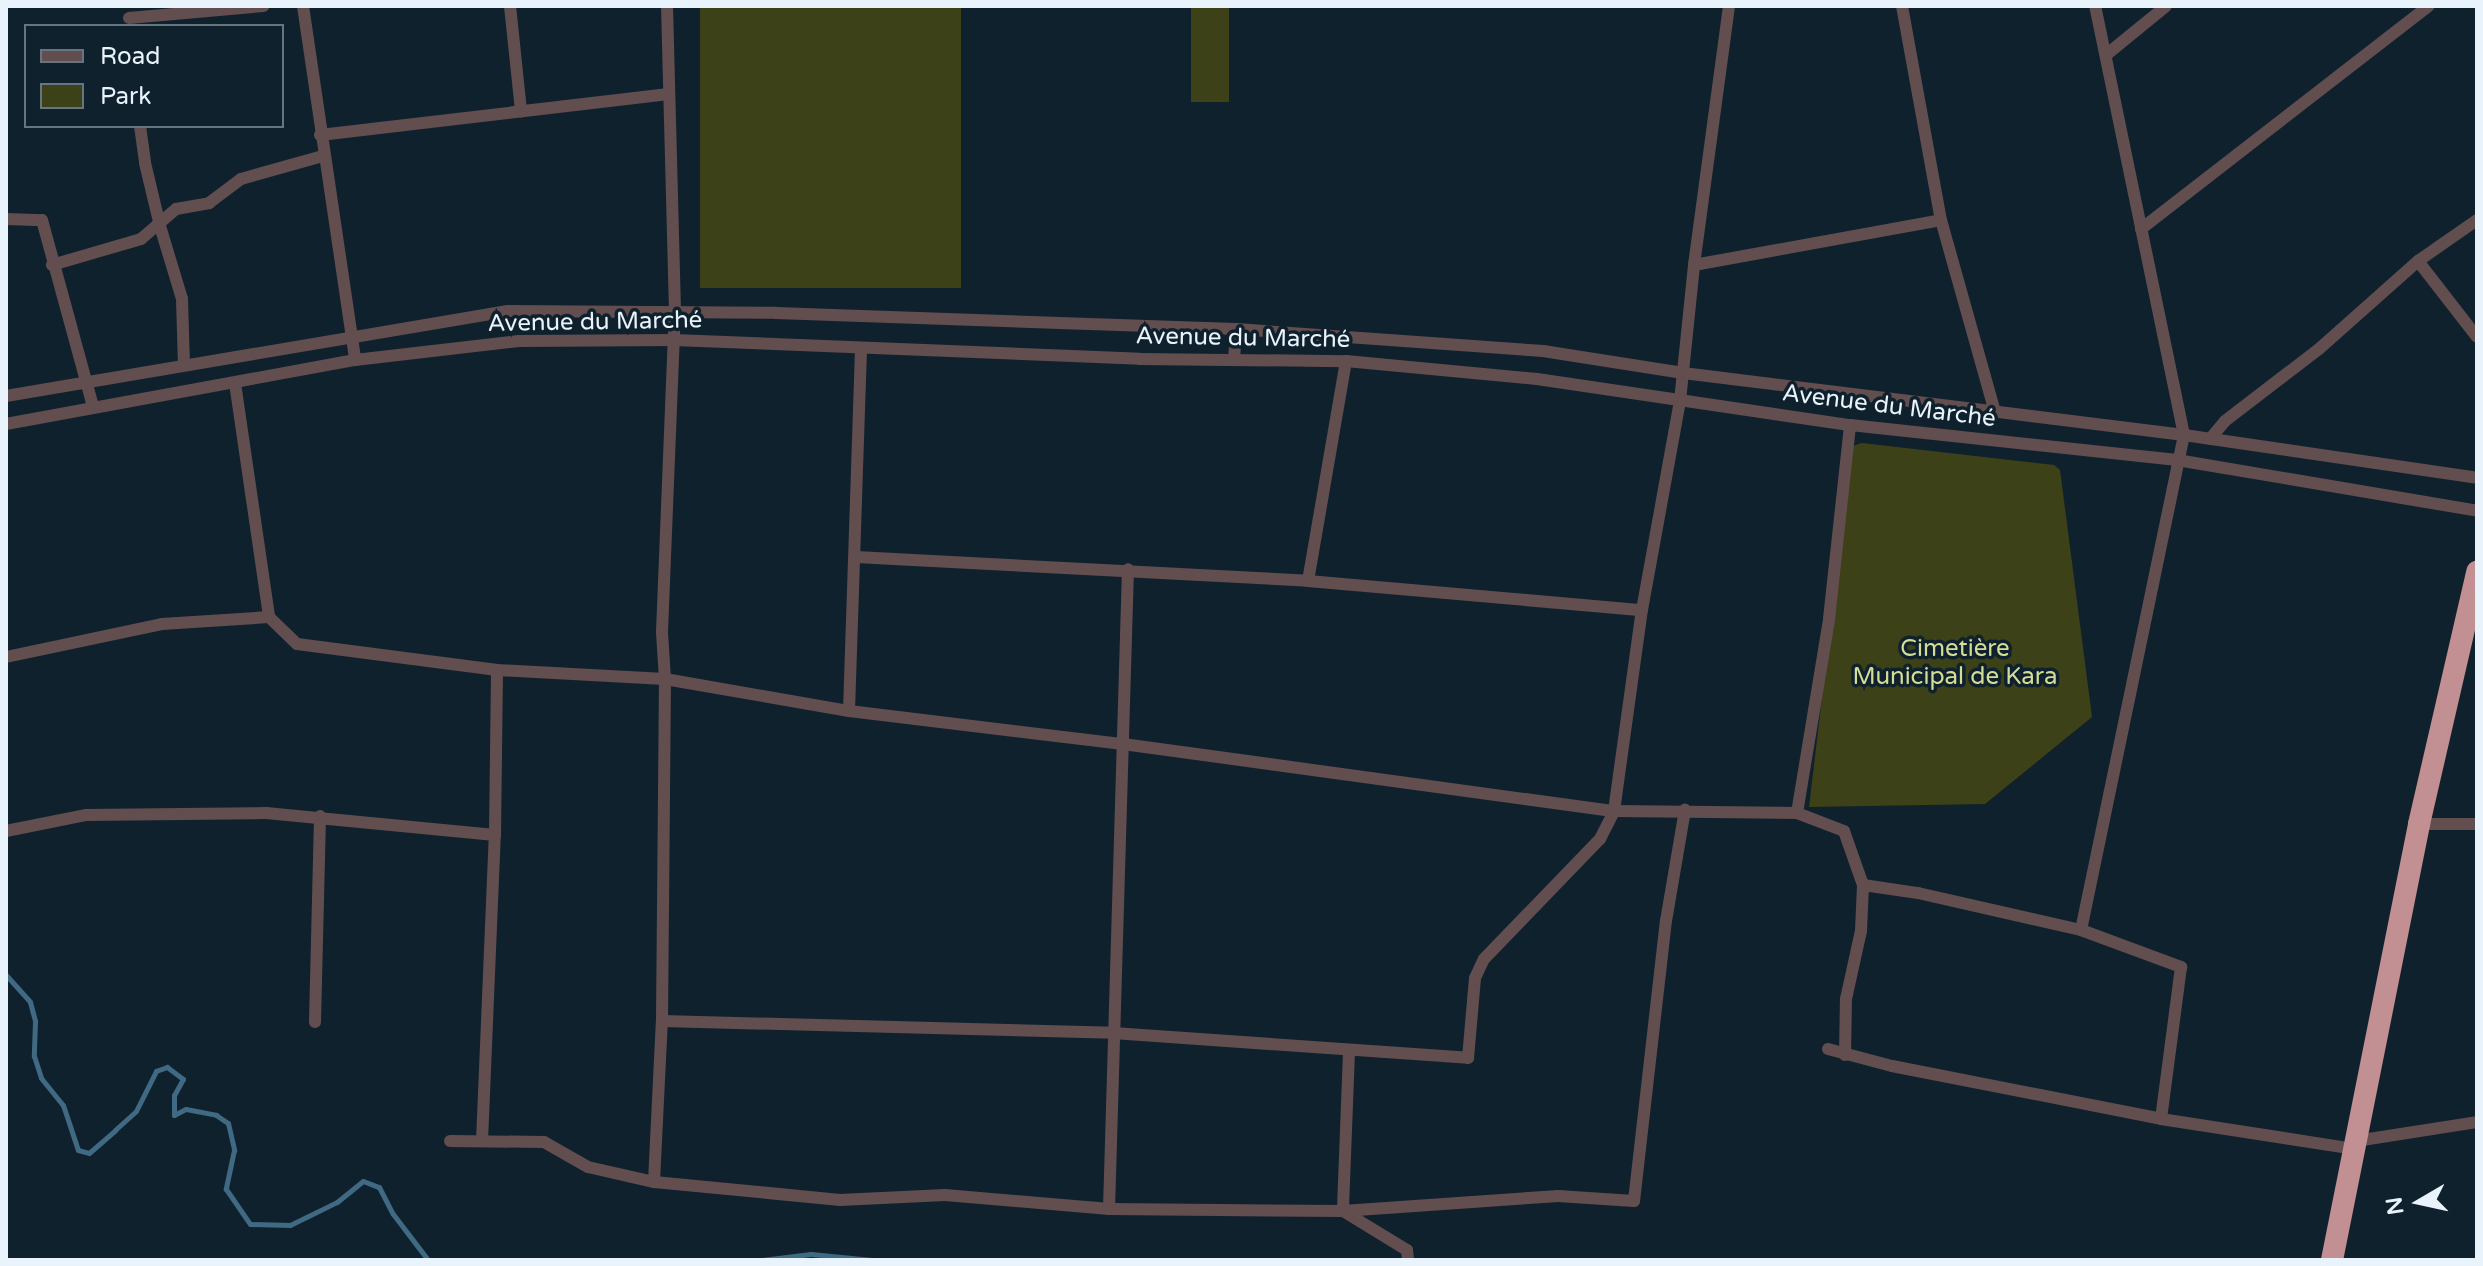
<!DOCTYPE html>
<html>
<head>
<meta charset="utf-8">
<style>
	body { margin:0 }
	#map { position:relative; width:2483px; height:1266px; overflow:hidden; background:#10212e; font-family:"Varela Round",sans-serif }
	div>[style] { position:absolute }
	.green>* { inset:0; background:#3d4118; transform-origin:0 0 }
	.stream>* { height:5px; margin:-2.5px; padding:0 2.5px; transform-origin:2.5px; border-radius:2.5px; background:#406983 }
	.street>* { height:12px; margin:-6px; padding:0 6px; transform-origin:6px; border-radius:6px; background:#634e4f }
	.highway>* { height:22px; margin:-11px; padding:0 11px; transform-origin:11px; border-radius:11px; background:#c28f92 }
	span { translate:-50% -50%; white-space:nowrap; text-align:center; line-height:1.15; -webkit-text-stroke:7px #10212e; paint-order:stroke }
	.street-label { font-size:24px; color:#e8f3fc }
	.park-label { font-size:24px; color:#d4dd96 }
	.frame { position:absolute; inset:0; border:8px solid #e8f3fc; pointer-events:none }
	.legend { position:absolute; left:24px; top:24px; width:260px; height:104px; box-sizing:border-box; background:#10212e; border:2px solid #667580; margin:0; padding:10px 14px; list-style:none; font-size:24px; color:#e8f3fc }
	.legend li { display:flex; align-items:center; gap:16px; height:40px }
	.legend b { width:40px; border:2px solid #667580 }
	.north { position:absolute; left:2379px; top:1162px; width:80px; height:80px; -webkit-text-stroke:6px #10212e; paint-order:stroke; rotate:261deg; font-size:22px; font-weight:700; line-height:32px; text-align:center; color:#e8f3fc }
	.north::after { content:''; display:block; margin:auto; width:28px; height:36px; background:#e8f3fc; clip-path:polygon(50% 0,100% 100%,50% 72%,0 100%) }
</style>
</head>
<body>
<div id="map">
	<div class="green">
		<i style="left:700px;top:6px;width:261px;height:282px"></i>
		<i style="left:1191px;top:6px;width:38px;height:96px"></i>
		<i style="clip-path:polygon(1862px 443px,2054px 465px,2060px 470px,2092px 717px,1985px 804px,1809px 807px,1852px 446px)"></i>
	</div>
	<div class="stream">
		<i style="left:6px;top:975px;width:36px;rotate:48deg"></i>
		<i style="left:30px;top:1002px;width:20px;rotate:75deg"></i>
		<i style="left:35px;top:1021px;width:35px;rotate:92deg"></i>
		<i style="left:34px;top:1056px;width:23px;rotate:72deg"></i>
		<i style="left:41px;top:1078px;width:35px;rotate:51deg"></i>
		<i style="left:63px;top:1105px;width:47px;rotate:71.6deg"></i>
		<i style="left:78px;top:1150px;width:11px;rotate:15deg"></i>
		<i style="left:89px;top:1153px;width:35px;rotate:-41deg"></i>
		<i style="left:115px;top:1130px;width:28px;rotate:-42deg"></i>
		<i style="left:136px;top:1111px;width:45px;rotate:-63.4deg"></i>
		<i style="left:156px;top:1071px;width:12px;rotate:-20deg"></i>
		<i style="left:167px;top:1067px;width:20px;rotate:37deg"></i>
		<i style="left:183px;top:1079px;width:18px;rotate:119deg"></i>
		<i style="left:174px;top:1095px;width:20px;rotate:90deg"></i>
		<i style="left:174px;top:1115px;width:13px;rotate:-27deg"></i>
		<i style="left:186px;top:1109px;width:31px;rotate:11deg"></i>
		<i style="left:216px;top:1115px;width:14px;rotate:34deg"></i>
		<i style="left:228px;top:1123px;width:28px;rotate:77deg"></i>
		<i style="left:234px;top:1150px;width:40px;rotate:102deg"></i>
		<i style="left:226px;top:1189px;width:42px;rotate:55.6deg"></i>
		<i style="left:250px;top:1224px;width:40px;rotate:1.4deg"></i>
		<i style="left:290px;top:1225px;width:52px;rotate:-26.1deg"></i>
		<i style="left:337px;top:1202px;width:33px;rotate:-39deg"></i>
		<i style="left:363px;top:1181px;width:17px;rotate:21deg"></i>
		<i style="left:379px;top:1187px;width:30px;rotate:63deg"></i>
		<i style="left:393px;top:1214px;width:58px;rotate:52.7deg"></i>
		<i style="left:761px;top:1260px;width:50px;rotate:-6.8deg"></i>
		<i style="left:811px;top:1254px;width:61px;rotate:5.6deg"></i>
	</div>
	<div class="street">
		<i style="left:303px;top:6px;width:358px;rotate:81.6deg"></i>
		<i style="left:510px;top:6px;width:106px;rotate:84deg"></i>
		<i style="left:1902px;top:6px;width:218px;rotate:79.7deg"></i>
		<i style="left:1941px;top:220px;width:199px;rotate:74.3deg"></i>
		<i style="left:129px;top:18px;width:135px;rotate:-5.1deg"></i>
		<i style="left:2106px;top:55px;width:77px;rotate:-39.2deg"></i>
		<i style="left:140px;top:126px;width:37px;rotate:82deg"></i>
		<i style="left:145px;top:163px;width:65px;rotate:76.6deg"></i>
		<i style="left:160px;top:226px;width:76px;rotate:73.2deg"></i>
		<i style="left:182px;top:299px;width:66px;rotate:88.3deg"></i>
		<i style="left:320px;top:135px;width:349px;rotate:-6.7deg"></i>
		<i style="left:6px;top:219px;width:36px;rotate:2deg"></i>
		<i style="left:42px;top:220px;width:194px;rotate:74.7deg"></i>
		<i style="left:2141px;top:229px;width:364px;rotate:-37.8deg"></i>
		<i style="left:2418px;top:261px;width:96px;rotate:52.2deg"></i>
		<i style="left:52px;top:265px;width:93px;rotate:-16.3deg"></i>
		<i style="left:141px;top:239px;width:46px;rotate:-40.6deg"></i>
		<i style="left:176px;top:209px;width:34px;rotate:-10deg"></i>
		<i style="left:209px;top:203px;width:40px;rotate:-37deg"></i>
		<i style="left:241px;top:179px;width:85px;rotate:-15.7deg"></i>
		<i style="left:1694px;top:265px;width:251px;rotate:-10.3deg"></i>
		<i style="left:1234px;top:360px;width:31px;rotate:-86deg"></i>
		<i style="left:235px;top:383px;width:236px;rotate:81.7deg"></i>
		<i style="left:269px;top:617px;width:39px;rotate:44deg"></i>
		<i style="left:297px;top:644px;width:202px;rotate:7.4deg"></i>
		<i style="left:497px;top:670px;width:168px;rotate:3.1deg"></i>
		<i style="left:665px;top:679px;width:187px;rotate:9.9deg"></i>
		<i style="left:849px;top:711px;width:276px;rotate:6.9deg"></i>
		<i style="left:1123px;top:744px;width:496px;rotate:7.8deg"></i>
		<i style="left:1614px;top:811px;width:183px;rotate:0.6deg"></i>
		<i style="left:6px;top:396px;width:509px;rotate:-9.61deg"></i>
		<i style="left:508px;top:311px;width:268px;rotate:0.4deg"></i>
		<i style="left:776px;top:313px;width:460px;rotate:2deg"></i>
		<i style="left:1236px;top:329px;width:308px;rotate:4.1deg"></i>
		<i style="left:1543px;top:351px;width:142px;rotate:8.9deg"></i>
		<i style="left:1683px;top:373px;width:505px;rotate:7.05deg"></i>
		<i style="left:2184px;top:435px;width:296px;rotate:8.3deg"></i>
		<i style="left:6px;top:424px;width:355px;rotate:-10.4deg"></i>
		<i style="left:355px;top:360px;width:165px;rotate:-6.6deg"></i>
		<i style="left:519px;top:341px;width:155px;rotate:-0.4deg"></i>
		<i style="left:674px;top:340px;width:466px;rotate:2.3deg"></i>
		<i style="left:1140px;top:359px;width:206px;rotate:0.6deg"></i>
		<i style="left:1346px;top:361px;width:192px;rotate:5.4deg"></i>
		<i style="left:1537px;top:379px;width:316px;rotate:8.4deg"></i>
		<i style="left:1850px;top:425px;width:329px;rotate:6.1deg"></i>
		<i style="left:2177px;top:460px;width:304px;rotate:9.6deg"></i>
		<i style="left:2210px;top:439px;width:23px;rotate:-50deg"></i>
		<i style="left:2225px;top:421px;width:118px;rotate:-37.5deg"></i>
		<i style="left:2319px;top:349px;width:132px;rotate:-41.6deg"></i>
		<i style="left:2418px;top:261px;width:72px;rotate:-34.8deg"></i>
		<i style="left:856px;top:557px;width:453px;rotate:3deg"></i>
		<i style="left:1308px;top:581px;width:335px;rotate:5deg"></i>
		<i style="left:1308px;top:581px;width:223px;rotate:-80.2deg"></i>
		<i style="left:6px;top:657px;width:159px;rotate:-11.9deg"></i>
		<i style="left:162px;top:624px;width:107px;rotate:-3.7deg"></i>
		<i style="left:849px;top:711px;width:363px;rotate:-88.1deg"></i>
		<i style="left:2419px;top:824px;width:58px"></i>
		<i style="left:6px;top:831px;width:82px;rotate:-11.3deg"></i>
		<i style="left:86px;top:815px;width:180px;rotate:-0.6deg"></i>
		<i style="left:266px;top:813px;width:230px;rotate:5.5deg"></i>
		<i style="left:1863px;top:885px;width:56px;rotate:8.3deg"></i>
		<i style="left:1918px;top:893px;width:167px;rotate:12.8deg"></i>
		<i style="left:2081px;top:930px;width:107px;rotate:20.3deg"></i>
		<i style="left:2181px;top:967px;width:153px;rotate:97.5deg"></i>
		<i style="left:2081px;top:930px;width:506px;rotate:-78.25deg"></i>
		<i style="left:2184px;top:435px;width:438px;rotate:-101.7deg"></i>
		<i style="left:662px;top:1021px;width:451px;rotate:1.5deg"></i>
		<i style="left:1113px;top:1033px;width:356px;rotate:4deg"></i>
		<i style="left:1468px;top:1058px;width:80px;rotate:-85deg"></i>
		<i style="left:1475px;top:978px;width:21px;rotate:-65deg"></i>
		<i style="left:1484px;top:959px;width:167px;rotate:-46deg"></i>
		<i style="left:1600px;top:839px;width:31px;rotate:-63deg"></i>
		<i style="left:1614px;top:811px;width:203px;rotate:-82.1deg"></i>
		<i style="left:1642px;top:610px;width:212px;rotate:-79.7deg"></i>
		<i style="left:1680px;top:401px;width:137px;rotate:-84.1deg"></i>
		<i style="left:1694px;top:265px;width:261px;rotate:-82.3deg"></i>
		<i style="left:315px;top:1022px;width:206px;rotate:-88.6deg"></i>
		<i style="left:1828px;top:1049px;width:66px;rotate:14.9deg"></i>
		<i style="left:1892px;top:1066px;width:274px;rotate:11.1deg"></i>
		<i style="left:2161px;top:1119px;width:195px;rotate:8.8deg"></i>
		<i style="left:1349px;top:1052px;width:159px;rotate:92.2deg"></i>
		<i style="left:1343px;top:1211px;width:75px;rotate:31.4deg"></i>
		<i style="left:1407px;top:1250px;width:10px;rotate:84deg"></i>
		<i style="left:1845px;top:1055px;width:56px;rotate:-89deg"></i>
		<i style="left:1846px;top:999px;width:70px;rotate:-77.6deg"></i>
		<i style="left:1861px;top:931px;width:46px;rotate:-87.5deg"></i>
		<i style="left:1863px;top:885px;width:57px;rotate:-109.4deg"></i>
		<i style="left:1844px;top:831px;width:50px;rotate:-159deg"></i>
		<i style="left:1797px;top:813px;width:197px;rotate:-80.6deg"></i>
		<i style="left:1829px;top:619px;width:195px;rotate:-83.8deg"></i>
		<i style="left:450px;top:1141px;width:94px;rotate:0.6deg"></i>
		<i style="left:544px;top:1142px;width:51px;rotate:29.6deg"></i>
		<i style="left:588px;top:1167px;width:68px;rotate:12.8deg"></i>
		<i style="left:654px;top:1182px;width:187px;rotate:5.5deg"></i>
		<i style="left:840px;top:1200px;width:105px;rotate:-2.7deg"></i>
		<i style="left:945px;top:1195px;width:165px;rotate:4.9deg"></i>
		<i style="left:1109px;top:1209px;width:234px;rotate:0.5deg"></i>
		<i style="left:1343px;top:1211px;width:216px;rotate:-4deg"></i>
		<i style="left:1558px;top:1196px;width:76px;rotate:3.8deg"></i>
		<i style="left:1634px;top:1201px;width:282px;rotate:-83.5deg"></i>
		<i style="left:1666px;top:921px;width:113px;rotate:-80.3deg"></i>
		<i style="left:482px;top:1141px;width:306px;rotate:-87.6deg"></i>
		<i style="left:495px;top:835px;width:165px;rotate:-89.3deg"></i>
		<i style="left:2356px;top:1141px;width:122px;rotate:-8.9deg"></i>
		<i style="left:654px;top:1182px;width:161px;rotate:-87.2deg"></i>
		<i style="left:662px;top:1021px;width:342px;rotate:-89.5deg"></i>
		<i style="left:665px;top:679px;width:47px;rotate:-93.7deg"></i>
		<i style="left:662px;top:632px;width:321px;rotate:-87.7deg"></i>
		<i style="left:675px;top:311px;width:305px;rotate:-91.5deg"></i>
		<i style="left:1109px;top:1209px;width:640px;rotate:-88.3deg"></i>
	</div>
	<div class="highway">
		<i style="left:2332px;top:1260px;width:445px;rotate:-78.7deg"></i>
		<i style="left:2419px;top:824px;width:259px;rotate:-77deg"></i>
	</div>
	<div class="street-label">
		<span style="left:595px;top:322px;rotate:-1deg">Avenue du Marché</span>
		<span style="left:1243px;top:338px;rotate:1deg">Avenue du Marché</span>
		<span style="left:1889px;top:406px;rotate:7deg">Avenue du Marché</span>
	</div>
	<div class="park-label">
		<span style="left:1955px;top:663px">Cimetière<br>Municipal de Kara</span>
	</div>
	<div class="frame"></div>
	<ul class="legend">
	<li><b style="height:10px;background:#634e4f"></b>Road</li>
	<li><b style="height:22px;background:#3d4118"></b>Park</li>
	</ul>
	<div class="north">N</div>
</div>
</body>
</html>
